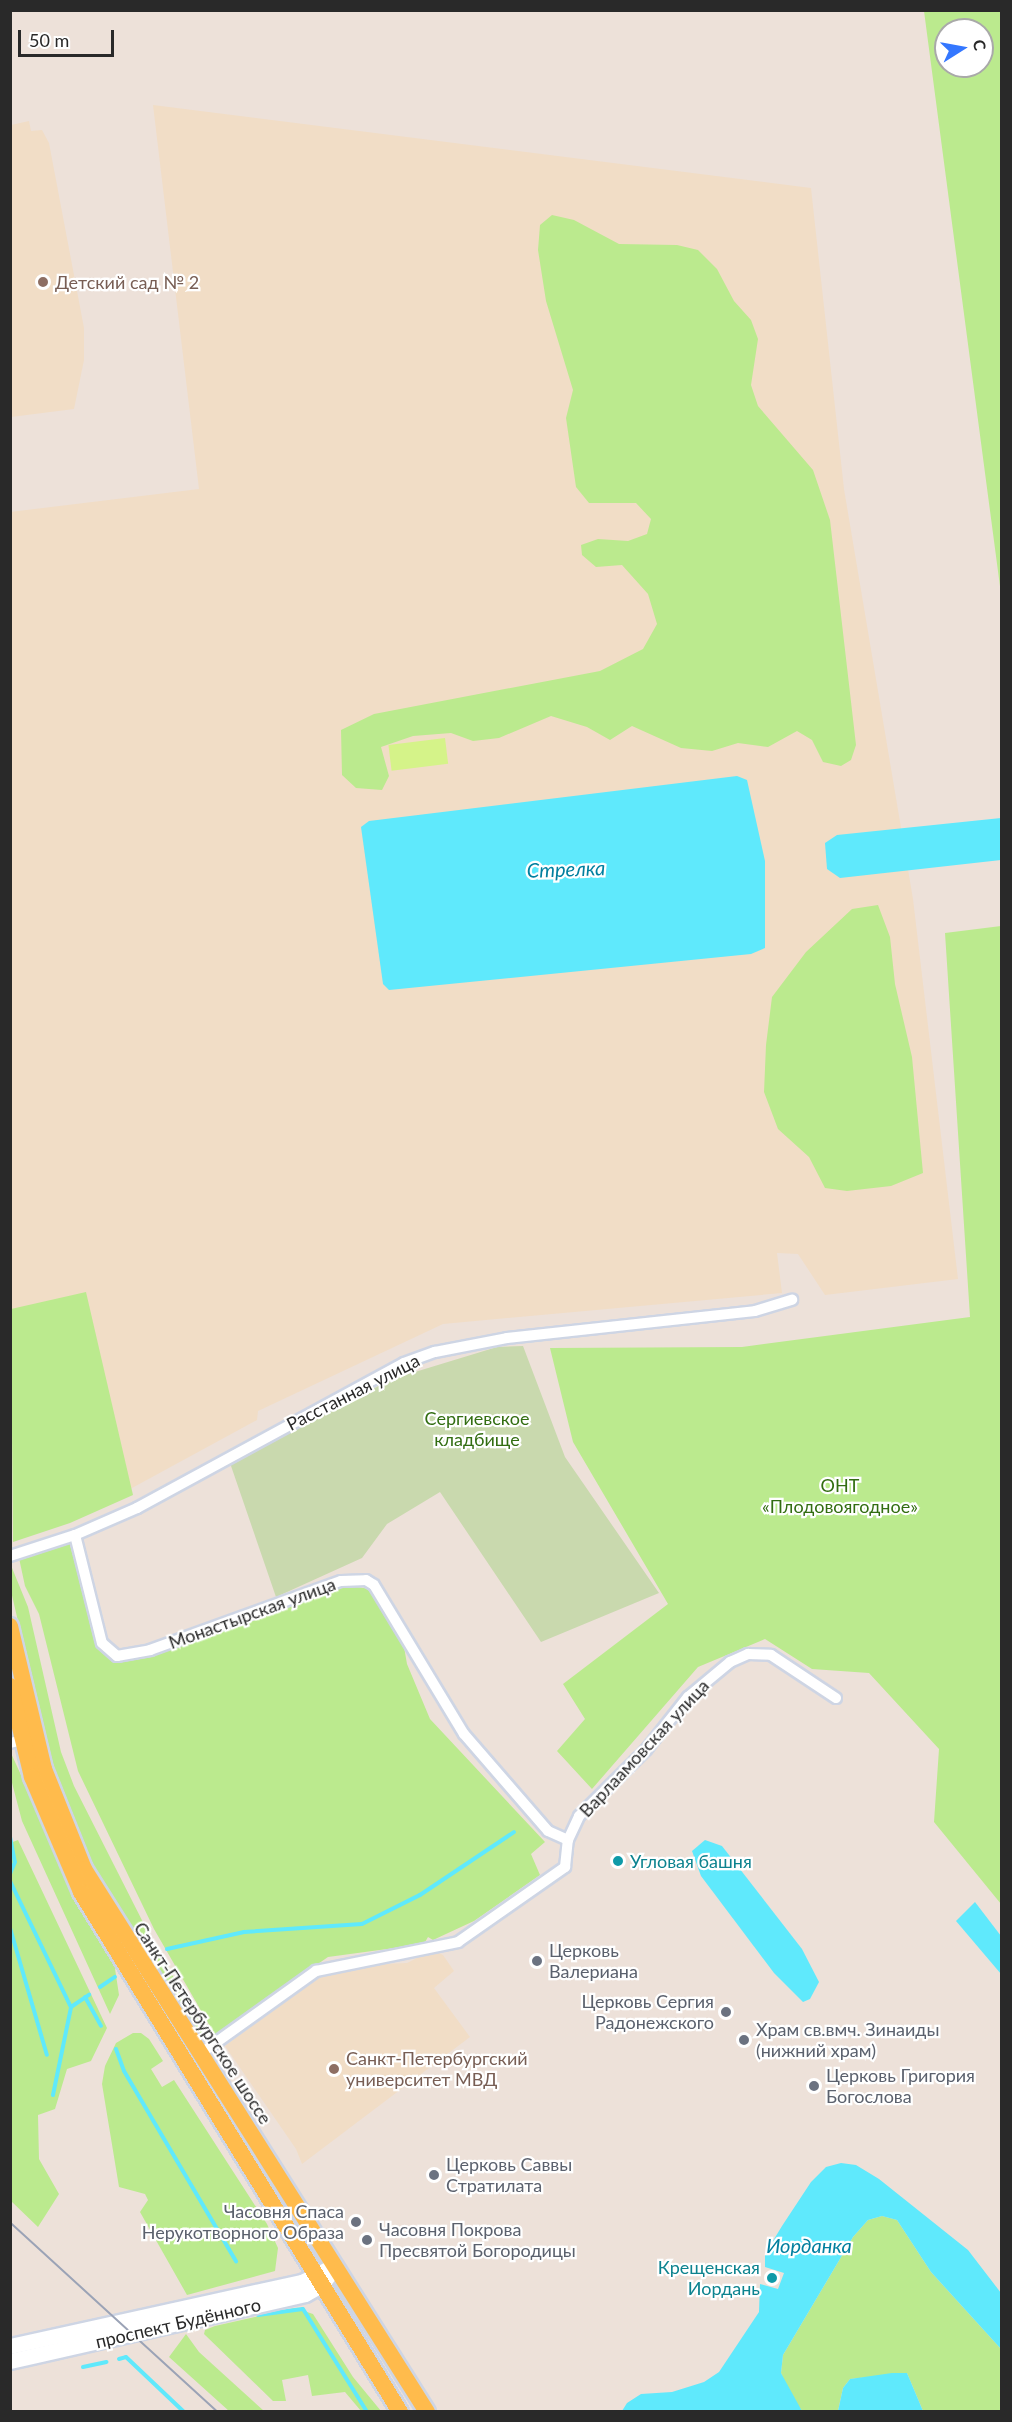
<!DOCTYPE html>
<html>
<head>
<meta charset="utf-8">
<style>
	body { margin:0 }
	#map { position:relative; width:1012px; height:2422px; overflow:hidden; background:#ede1d9; font-family:Lato,sans-serif }
	div>[style] { position:absolute }
	.education>* { inset:0; background:#f1ddc6 }
	.green>* { inset:0; background:#bbea8e }
	.cemetery>* { inset:0; background:#c9d9ae }
	.pitch>* { inset:0; background:#d5f389; transform-origin:0 0 }
	.water>* { inset:0; background:#5fe9fc }
	.stream>* { height:4px; margin:-2px; padding:0 2px; transform-origin:2px; border-radius:2px; background:#5fe9fc }
	.roads { filter:drop-shadow(2px 0 #ced5e4) drop-shadow(-2px 0 #ced5e4) drop-shadow(0 2px #ced5e4) drop-shadow(0 -2px #ced5e4) }
	.minor>* { height:10px; margin:-5px; padding:0 5px; transform-origin:5px; border-radius:5px; background:#fff }
	.secondary>* { height:15px; margin:-7.5px; padding:0 7.5px; transform-origin:7.5px; border-radius:7.5px; background:#fff }
	.primary>* { height:16px; margin:-8px; padding:0 8px; transform-origin:8px; border-radius:8px; background:#ffbb4c }
	.tram>* { height:1.5px; margin:-0.75px; padding:0 0.75px; transform-origin:0.75px; border-radius:0.75px; background:#9ba3b6 }
	.dots>* { width:16px; height:16px; translate:-50% -50%; box-sizing:border-box; border:3px solid #fff; border-radius:50% }
	span { translate:-50% -50%; white-space:nowrap; text-align:center; line-height:1.15; -webkit-text-stroke:4.5px #fff; paint-order:stroke }
	.education-label { font-size:18px; color:#785e54 }
	.left { translate:0 -50%; text-align:left }
	.street-label { font-size:18px; color:#292929 }
	.park-label { font-size:18px; color:#326d11 }
	.culture-label { font-size:18px; color:#0d838f }
	.right { translate:-100% -50%; text-align:right }
	.worship-label { font-size:18px; color:#5b616d }
	.water-label { font-size:20px; color:#017f9f; font-style:italic }
	.frame { position:absolute; inset:0; border:12px solid #292929; pointer-events:none }
	.north { position:absolute; left:934px; top:18px; width:60px; height:60px; box-sizing:border-box; background:#fff; border:2px solid #a9a9a9; border-radius:50%; rotate:79deg; font-size:16px; font-weight:700; line-height:24px; text-align:center; color:#292929 }
	.north::after { content:''; display:block; margin:auto; width:21px; height:27px; background:#3477ff; clip-path:polygon(50% 0,100% 100%,50% 72%,0 100%) }
	.scale { position:absolute; left:18px; top:30px; width:96px; height:27px; box-sizing:border-box; border:3px solid #292929; border-top:0; padding-left:8px; font-size:18px; line-height:21px; white-space:nowrap; color:#292929; -webkit-text-stroke:4px #fff; paint-order:stroke }
</style>
</head>
<body>
<div id="map">
	<div class="education">
		<i style="clip-path:polygon(153px 105px,811px 188px,844px 489px,913px 899px,958px 1279px,825px 1295px,798px 1254px,777px 1253px,782px 1293px,443px 1324px,258px 1411px,257px 1420px,132px 1488px,38px 1526px,10px 1410px,10px 512px,199px 489px)"></i>
		<i style="clip-path:polygon(29px 121px,31px 131px,42px 130px,49px 143px,84px 328px,84px 360px,74px 409px,11px 417px,11px 125px)"></i>
		<i style="clip-path:polygon(433px 1950px,443px 1955px,454px 1971px,434px 1988px,470px 2037px,302px 2164px,296px 2149px,225px 2046px,317px 1976px,363px 1965px,407px 1963px)"></i>
	</div>
	<div class="green">
		<i style="clip-path:polygon(evenodd,924px 11px,1001px 11px,1001px 594px,924px 11px,946px 30px,982px 30px,982px 66px,946px 66px,946px 30px)"></i>
		<i style="clip-path:polygon(552px 215px,574px 220px,619px 244px,677px 245px,698px 250px,717px 269px,734px 301px,751px 320px,758px 339px,751px 385px,758px 406px,813px 470px,830px 520px,856px 745px,851px 760px,841px 766px,823px 762px,812px 740px,797px 731px,768px 747px,738px 743px,712px 751px,681px 748px,632px 726px,610px 740px,587px 727px,551px 716px,499px 738px,473px 741px,451px 733px,413px 736px,381px 747px,389px 776px,382px 790px,356px 788px,342px 775px,341px 730px,374px 714px,600px 671px,643px 649px,657px 624px,648px 594px,622px 565px,596px 567px,582px 555px,581px 545px,598px 539px,628px 541px,647px 534px,651px 519px,636px 503px,589px 503px,576px 487px,566px 418px,573px 390px,546px 301px,538px 250px,540px 225px)"></i>
		<i style="clip-path:polygon(878px 905px,890px 937px,895px 984px,912px 1057px,923px 1173px,891px 1186px,847px 1191px,825px 1188px,809px 1157px,778px 1129px,764px 1092px,766px 1045px,772px 997px,806px 952px,852px 909px)"></i>
		<i style="clip-path:polygon(1001px 926px,1002px 926px,1001px 1904px,934px 1822px,939px 1749px,869px 1673px,812px 1669px,765px 1639px,698px 1667px,592px 1789px,557px 1751px,585px 1719px,563px 1684px,668px 1604px,573px 1442px,550px 1348px,742px 1347px,970px 1317px,945px 933px)"></i>
		<i style="clip-path:polygon(86px 1292px,133px 1495px,70px 1523px,13px 1542px,11px 1309px)"></i>
		<i style="clip-path:polygon(69px 1541px,98px 1645px,121px 1662px,240px 1626px,344px 1585px,370px 1589px,403px 1641px,407px 1664px,430px 1719px,545px 1842px,531px 1854px,540px 1875px,474px 1921px,433px 1940px,428px 1937px,424px 1944px,328px 1957px,215px 2035px,154px 1929px,78px 1771px,39px 1614px,25px 1586px,19px 1558px)"></i>
		<i style="clip-path:polygon(10px 1563px,28px 1607px,61px 1752px,74px 1786px,153px 1942px,210px 2039px,202px 2046px,108px 1898px,54px 1777px,11px 1591px)"></i>
		<i style="clip-path:polygon(10px 1751px,76px 1895px,114px 1962px,119px 1995px,110px 2014px,22px 1821px,11px 1779px)"></i>
		<i style="clip-path:polygon(18px 1840px,107px 2028px,91px 2061px,67px 2069px,55px 2109px,38px 2115px,39px 2159px,59px 2194px,38px 2227px,11px 2201px,10px 1843px)"></i>
		<i style="clip-path:polygon(133px 2033px,141px 2033px,149px 2039px,163px 2061px,151px 2069px,162px 2087px,174px 2080px,267px 2224px,278px 2248px,275px 2271px,187px 2295px,140px 2212px,148px 2200px,145px 2194px,119px 2187px,102px 2084px,105px 2066px,116px 2043px)"></i>
		<i style="clip-path:polygon(882px 2216px,897px 2220px,931px 2272px,1001px 2349px,1001px 2411px,923px 2411px,907px 2373px,850px 2379px,843px 2388px,838px 2411px,802px 2411px,791px 2395px,781px 2373px,783px 2355px,853px 2237px,868px 2220px)"></i>
		<i style="clip-path:polygon(295px 2308px,313px 2314px,353px 2377px,381px 2411px,361px 2411px,345px 2392px,312px 2396px,308px 2375px,282px 2380px,286px 2401px,273px 2401px,204px 2334px,205px 2330px,215px 2326px)"></i>
		<i style="clip-path:polygon(186px 2334px,199px 2352px,264px 2411px,229px 2411px,169px 2357px)"></i>
	</div>
	<div class="cemetery">
		<i style="clip-path:polygon(523px 1346px,565px 1457px,659px 1593px,541px 1642px,440px 1492px,387px 1524px,362px 1558px,276px 1597px,230px 1463px,392px 1379px,497px 1347px)"></i>
	</div>
	<div class="pitch">
		<i style="left:445px;top:738px;width:26px;height:57px;rotate:83deg"></i>
	</div>
	<div class="water">
		<i style="clip-path:polygon(737px 776px,747px 780px,765px 861px,765px 948px,751px 954px,389px 990px,383px 984px,361px 827px,369px 821px)"></i>
		<i style="clip-path:polygon(1001px 818px,1001px 860px,840px 878px,827px 869px,825px 843px,837px 835px)"></i>
		<i style="clip-path:polygon(705px 1840px,722px 1846px,802px 1949px,819px 1982px,810px 1999px,803px 2002px,774px 1973px,701px 1876px,692px 1851px)"></i>
		<i style="clip-path:polygon(975px 1902px,1001px 1936px,1001px 1974px,956px 1921px)"></i>
		<i style="clip-path:polygon(841px 2163px,856px 2165px,879px 2179px,968px 2250px,1001px 2293px,1001px 2349px,931px 2272px,897px 2220px,882px 2216px,868px 2220px,853px 2237px,783px 2355px,781px 2373px,802px 2411px,622px 2411px,627px 2403px,641px 2394px,672px 2392px,704px 2382px,719px 2372px,759px 2312px,760px 2284px,778px 2289px,784px 2273px,765px 2267px,765px 2254px,782px 2226px,811px 2182px,826px 2167px)"></i>
		<i style="clip-path:polygon(892px 2373px,907px 2373px,923px 2411px,838px 2411px,843px 2388px,850px 2379px)"></i>
	</div>
	<div class="stream">
		<i style="left:10px;top:1837px;width:25px;rotate:79deg"></i>
		<i style="left:15px;top:1862px;width:13px;rotate:113deg"></i>
		<i style="left:10px;top:1881px;width:140px;rotate:64.2deg"></i>
		<i style="left:10px;top:1928px;width:132px;rotate:73.8deg"></i>
		<i style="left:167px;top:1949px;width:79px;rotate:-12.4deg"></i>
		<i style="left:244px;top:1932px;width:118px;rotate:-3.9deg"></i>
		<i style="left:362px;top:1924px;width:65px;rotate:-26.6deg"></i>
		<i style="left:420px;top:1895px;width:113px;rotate:-33.8deg"></i>
		<i style="left:100px;top:1987px;width:18px;rotate:-34deg"></i>
		<i style="left:85px;top:1997px;width:33px;rotate:61deg"></i>
		<i style="left:116px;top:2049px;width:23px;rotate:70deg"></i>
		<i style="left:124px;top:2071px;width:221px;rotate:59.5deg"></i>
		<i style="left:53px;top:2095px;width:90px;rotate:-78.4deg"></i>
		<i style="left:71px;top:2007px;width:22px;rotate:-34deg"></i>
		<i style="left:258px;top:2315px;width:45px;rotate:-7.6deg"></i>
		<i style="left:303px;top:2309px;width:121px;rotate:58.1deg"></i>
		<i style="left:119px;top:2359px;width:7px;rotate:-16deg"></i>
		<i style="left:126px;top:2357px;width:80px;rotate:43.5deg"></i>
		<i style="left:83px;top:2367px;width:24px;rotate:-12deg"></i>
	</div>
	<div class="roads">
		<div class="minor">
			<i style="left:75px;top:1535px;width:111px;rotate:76deg"></i>
			<i style="left:102px;top:1643px;width:20px;rotate:41deg"></i>
			<i style="left:117px;top:1656px;width:34px;rotate:-10deg"></i>
			<i style="left:150px;top:1650px;width:203px;rotate:-19.9deg"></i>
			<i style="left:341px;top:1581px;width:25px;rotate:-2deg"></i>
			<i style="left:366px;top:1580px;width:9px;rotate:32deg"></i>
			<i style="left:374px;top:1585px;width:174px;rotate:58.9deg"></i>
			<i style="left:464px;top:1734px;width:128px;rotate:49.1deg"></i>
			<i style="left:548px;top:1831px;width:22px;rotate:24deg"></i>
			<i style="left:10px;top:1556px;width:68px;rotate:-17.9deg"></i>
			<i style="left:75px;top:1535px;width:68px;rotate:-23.5deg"></i>
			<i style="left:137px;top:1508px;width:304px;rotate:-28.5deg"></i>
			<i style="left:404px;top:1363px;width:33px;rotate:-20deg"></i>
			<i style="left:435px;top:1352px;width:73px;rotate:-11deg"></i>
			<i style="left:507px;top:1338px;width:249px;rotate:-6.2deg"></i>
			<i style="left:755px;top:1311px;width:39px;rotate:-17deg"></i>
			<i style="left:10px;top:1743px;width:13px;rotate:-13deg"></i>
			<i style="left:200px;top:2054px;width:143px;rotate:-35.6deg"></i>
			<i style="left:316px;top:1971px;width:145px;rotate:-11.5deg"></i>
			<i style="left:458px;top:1942px;width:131px;rotate:-35deg"></i>
			<i style="left:565px;top:1867px;width:27px;rotate:-84deg"></i>
			<i style="left:568px;top:1840px;width:26px;rotate:-65deg"></i>
			<i style="left:579px;top:1816px;width:94px;rotate:-44.6deg"></i>
			<i style="left:646px;top:1750px;width:68px;rotate:-51.6deg"></i>
			<i style="left:688px;top:1697px;width:55px;rotate:-39.8deg"></i>
			<i style="left:730px;top:1662px;width:20px;rotate:-24deg"></i>
			<i style="left:748px;top:1654px;width:23px;rotate:2deg"></i>
			<i style="left:771px;top:1655px;width:78px;rotate:33.5deg"></i>
		</div>
		<div class="secondary">
			<i style="left:10px;top:2346px;width:299px;rotate:-12.4deg"></i>
			<i style="left:302px;top:2282px;width:27px;rotate:-27deg"></i>
			<i style="left:10px;top:2361px;width:303px;rotate:-12.8deg"></i>
			<i style="left:305px;top:2294px;width:18px;rotate:-29deg"></i>
			<i style="left:321px;top:2285px;width:23px;rotate:-52deg"></i>
		</div>
		<div class="primary">
			<i style="left:10px;top:1626px;width:147px;rotate:76.6deg"></i>
			<i style="left:44px;top:1769px;width:108px;rotate:68.2deg"></i>
			<i style="left:84px;top:1869px;width:642px;rotate:57.72deg"></i>
			<i style="left:10px;top:1686px;width:94px;rotate:76.4deg"></i>
			<i style="left:32px;top:1777px;width:125px;rotate:66.9deg"></i>
			<i style="left:81px;top:1892px;width:610px;rotate:58.47deg"></i>
		</div>
	</div>
	<div class="tram">
		<i style="left:10px;top:2222px;width:282px;rotate:42.4deg"></i>
	</div>
	<div class="dots">
		<i style="left:43px;top:282px;background:#8d6e63"></i>
		<i style="left:618px;top:1861px;background:#0f9aa8"></i>
		<i style="left:537px;top:1961px;background:#6b7280"></i>
		<i style="left:726px;top:2012px;background:#6b7280"></i>
		<i style="left:744px;top:2040px;background:#6b7280"></i>
		<i style="left:334px;top:2069px;background:#8d6e63"></i>
		<i style="left:814px;top:2086px;background:#6b7280"></i>
		<i style="left:434px;top:2175px;background:#6b7280"></i>
		<i style="left:356px;top:2222px;background:#6b7280"></i>
		<i style="left:367px;top:2240px;background:#6b7280"></i>
		<i style="left:772px;top:2278px;background:#0f9aa8"></i>
	</div>
	<div class="education-label">
		<span class="left" style="left:55px;top:282px">Детский сад № 2</span>
		<span class="left" style="left:346px;top:2069px">Санкт-Петербургский<br>университет МВД</span>
	</div>
	<div class="street-label">
		<span style="left:353px;top:1392px;rotate:-27deg">Расстанная улица</span>
		<span style="left:252px;top:1613px;rotate:-20deg">Монастырская улица</span>
		<span style="left:644px;top:1748px;rotate:-47deg">Варлаамовская улица</span>
		<span style="left:203px;top:2023px;rotate:57deg">Санкт-Петербургское шоссе</span>
		<span style="left:178px;top:2323px;rotate:-13deg">проспект Будённого</span>
	</div>
	<div class="park-label">
		<span style="left:477px;top:1429px">Сергиевское<br>кладбище</span>
		<span style="left:840px;top:1496px">ОНТ<br>«Плодовоягодное»</span>
	</div>
	<div class="culture-label">
		<span class="left" style="left:630px;top:1861px">Угловая башня</span>
		<span class="right" style="left:760px;top:2278px">Крещенская<br>Иордань</span>
	</div>
	<div class="worship-label">
		<span class="left" style="left:549px;top:1961px">Церковь<br>Валериана</span>
		<span class="right" style="left:714px;top:2012px">Церковь Сергия<br>Радонежского</span>
		<span class="left" style="left:756px;top:2040px">Храм св.вмч. Зинаиды<br>(нижний храм)</span>
		<span class="left" style="left:826px;top:2086px">Церковь Григория<br>Богослова</span>
		<span class="left" style="left:446px;top:2175px">Церковь Саввы<br>Стратилата</span>
		<span class="right" style="left:344px;top:2222px">Часовня Спаса<br>Нерукотворного Образа</span>
		<span class="left" style="left:379px;top:2240px">Часовня Покрова<br>Пресвятой Богородицы</span>
	</div>
	<div class="water-label">
		<span style="left:566px;top:869px;rotate:-2deg">Стрелка</span>
		<span style="left:809px;top:2245px">Иорданка</span>
	</div>
	<div class="frame"></div>
	<div class="north">С</div>
	<div class="scale">50 m</div>
</div>
</body>
</html>
